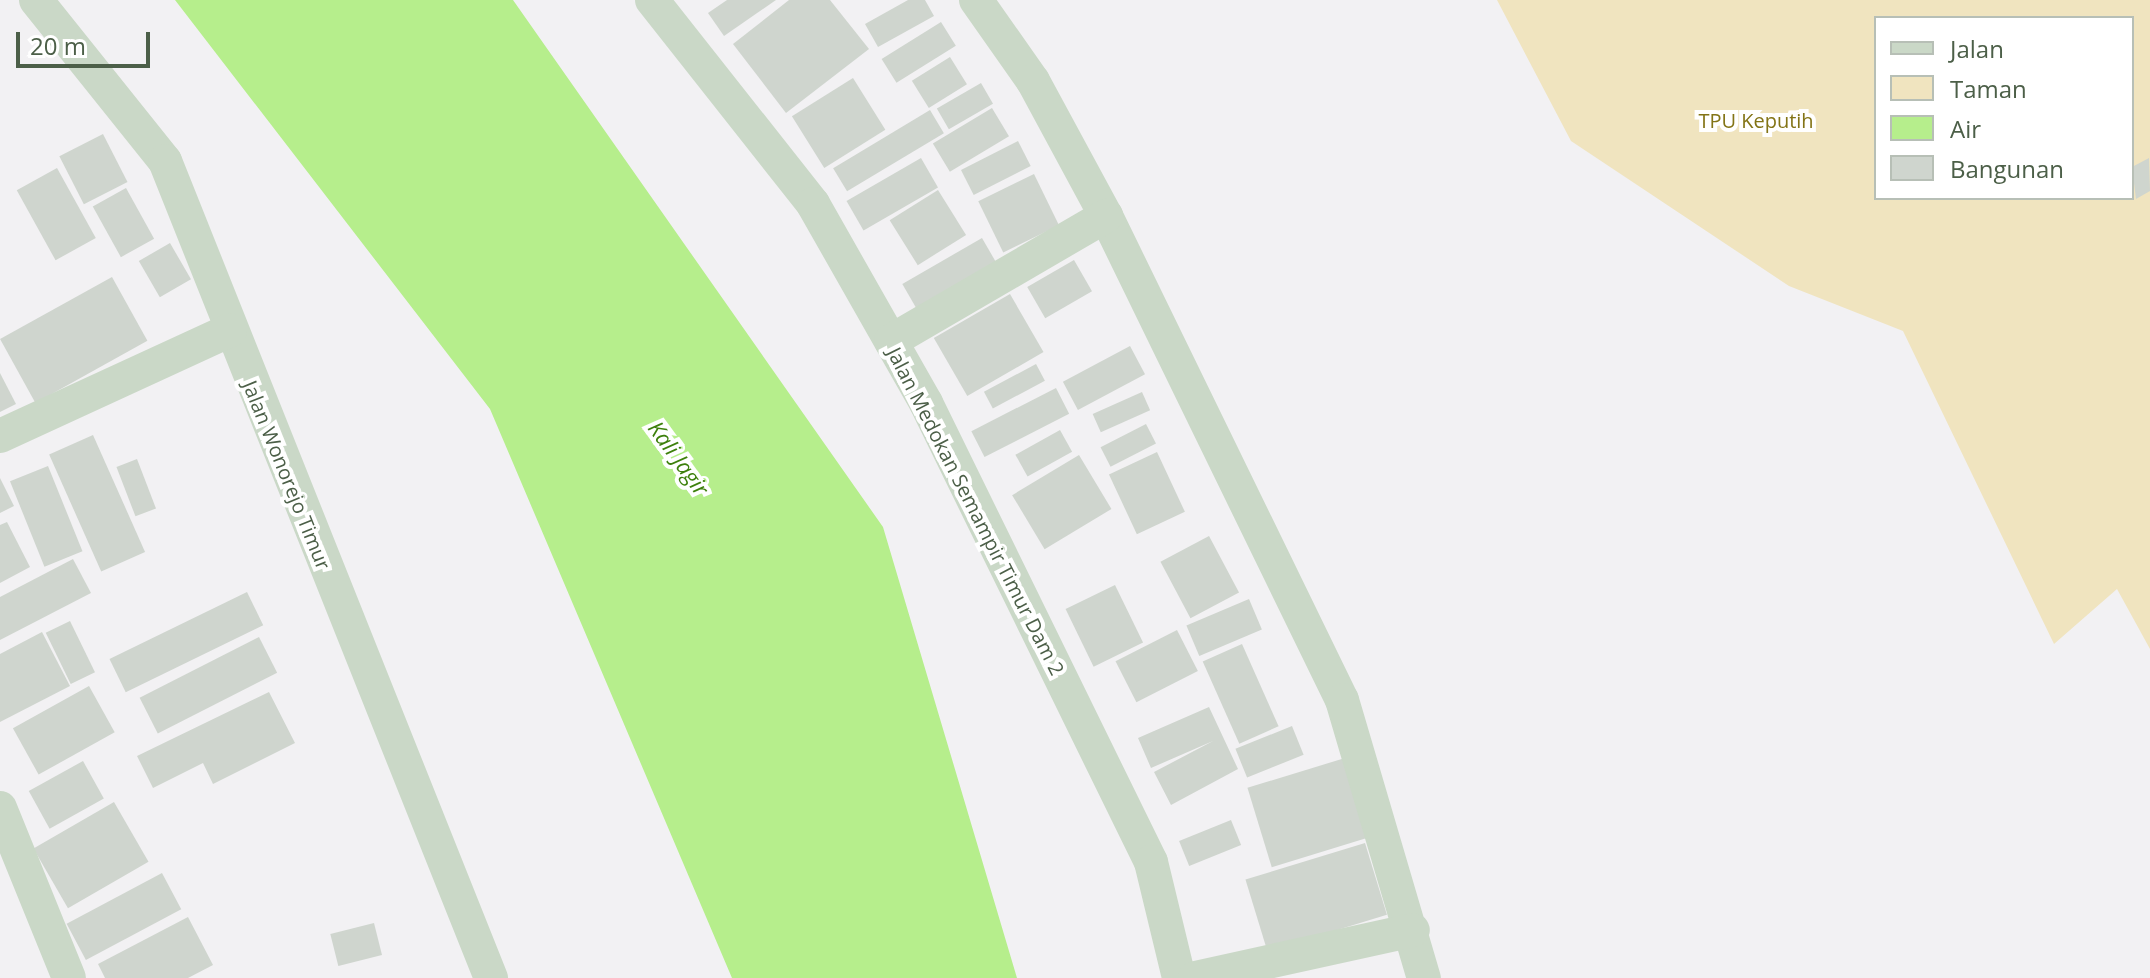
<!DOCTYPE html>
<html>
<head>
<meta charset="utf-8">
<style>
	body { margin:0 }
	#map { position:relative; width:2150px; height:978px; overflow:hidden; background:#f2f1f3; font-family:"Open Sans",sans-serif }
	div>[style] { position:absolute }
	.green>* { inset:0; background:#f0e4bf }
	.water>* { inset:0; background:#b6ee8c }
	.building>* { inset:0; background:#cfd5ce; transform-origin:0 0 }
	.street>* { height:34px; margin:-17px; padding:0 17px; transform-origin:17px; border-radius:17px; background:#cad8c7 }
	span { translate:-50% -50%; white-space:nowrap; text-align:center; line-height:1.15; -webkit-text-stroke:8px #fff; paint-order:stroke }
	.park-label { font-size:20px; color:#837416 }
	.street-label { font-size:20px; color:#4c5f48 }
	.water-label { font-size:22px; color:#3d800c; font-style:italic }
	.legend { position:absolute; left:1874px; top:16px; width:260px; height:184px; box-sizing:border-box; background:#fff; border:2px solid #b7bfb6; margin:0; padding:10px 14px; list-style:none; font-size:24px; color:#4c5f48 }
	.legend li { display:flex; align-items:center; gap:16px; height:40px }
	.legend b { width:40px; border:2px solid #b7bfb6 }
	.scale { position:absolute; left:16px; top:32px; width:134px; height:36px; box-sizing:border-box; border:4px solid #4c5f48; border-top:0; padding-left:10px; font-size:24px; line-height:28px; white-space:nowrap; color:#4c5f48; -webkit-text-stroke:6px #fff; paint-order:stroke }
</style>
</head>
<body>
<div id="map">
	<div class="green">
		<i style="clip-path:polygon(evenodd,1497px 0,2150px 0,2150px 649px,2117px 589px,2054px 644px,1903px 331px,1789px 286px,1571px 141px,1497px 0,1876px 18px,2132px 18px,2132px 198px,1876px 198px,1876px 18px)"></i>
	</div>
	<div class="water">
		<i style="clip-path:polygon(175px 0,513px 0,883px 527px,1017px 978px,732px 978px,490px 409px)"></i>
	</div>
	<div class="building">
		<i style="clip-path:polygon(727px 0,776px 0,724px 36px,708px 13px)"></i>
		<i style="clip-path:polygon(789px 0,830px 0,869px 49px,786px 113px,733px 44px)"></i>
		<i style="clip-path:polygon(908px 0,925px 0,934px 16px,878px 47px,865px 24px)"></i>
		<i style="left:941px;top:22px;width:28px;height:70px;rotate:58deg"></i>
		<i style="left:950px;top:57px;width:32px;height:45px;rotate:58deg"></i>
		<i style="left:853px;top:78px;width:61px;height:72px;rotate:58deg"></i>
		<i style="left:981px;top:83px;width:24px;height:51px;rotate:60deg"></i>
		<i style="left:992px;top:108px;width:33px;height:69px;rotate:59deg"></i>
		<i style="left:930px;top:110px;width:27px;height:113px;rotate:59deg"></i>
		<i style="left:103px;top:134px;width:54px;height:49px;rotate:63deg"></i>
		<i style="left:1018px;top:141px;width:28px;height:64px;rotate:63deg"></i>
		<i style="left:921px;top:158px;width:34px;height:86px;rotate:60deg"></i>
		<i style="clip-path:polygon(2149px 158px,2150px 191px,2136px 199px,2132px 167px)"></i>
		<i style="left:57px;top:168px;width:80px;height:46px;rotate:61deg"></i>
		<i style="left:1034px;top:174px;width:57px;height:62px;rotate:64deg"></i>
		<i style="left:126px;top:188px;width:58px;height:38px;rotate:61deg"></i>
		<i style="left:938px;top:190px;width:53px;height:57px;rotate:58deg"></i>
		<i style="left:982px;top:238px;width:28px;height:92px;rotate:60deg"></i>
		<i style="left:170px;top:243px;width:42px;height:36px;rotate:60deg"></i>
		<i style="left:1074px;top:260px;width:36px;height:54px;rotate:60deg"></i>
		<i style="left:112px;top:277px;width:73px;height:128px;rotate:61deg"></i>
		<i style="left:1010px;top:294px;width:67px;height:88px;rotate:60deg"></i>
		<i style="left:1130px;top:346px;width:32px;height:76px;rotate:62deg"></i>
		<i style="left:1036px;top:364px;width:19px;height:59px;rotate:62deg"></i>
		<i style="clip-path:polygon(0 373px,16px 404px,0 412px)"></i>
		<i style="left:1056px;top:388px;width:29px;height:95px;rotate:63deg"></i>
		<i style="left:1142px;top:392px;width:20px;height:54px;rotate:66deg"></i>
		<i style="left:1146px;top:424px;width:22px;height:51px;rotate:63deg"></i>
		<i style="left:1060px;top:430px;width:25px;height:51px;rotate:61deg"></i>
		<i style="left:93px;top:435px;width:128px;height:48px;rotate:66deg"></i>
		<i style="left:1157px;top:452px;width:66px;height:53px;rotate:65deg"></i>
		<i style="left:1079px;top:455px;width:63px;height:78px;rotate:59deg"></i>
		<i style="left:137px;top:459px;width:53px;height:22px;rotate:69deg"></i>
		<i style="left:48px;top:466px;width:92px;height:41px;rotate:68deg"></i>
		<i style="clip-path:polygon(0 478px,14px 506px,0 513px)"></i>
		<i style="clip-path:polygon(7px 522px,30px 567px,0 583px,0 525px)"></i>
		<i style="left:1209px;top:536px;width:64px;height:55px;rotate:62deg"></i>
		<i style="clip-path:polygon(73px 559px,91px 593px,0 640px,0 597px)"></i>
		<i style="left:1115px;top:585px;width:64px;height:55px;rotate:64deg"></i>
		<i style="left:247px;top:592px;width:37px;height:153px;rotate:64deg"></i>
		<i style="left:1249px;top:599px;width:33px;height:68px;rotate:67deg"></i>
		<i style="left:70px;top:621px;width:57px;height:27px;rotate:64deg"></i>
		<i style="left:1177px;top:630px;width:46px;height:69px;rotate:63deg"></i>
		<i style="clip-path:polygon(42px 632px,70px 686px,0 722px,0 654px)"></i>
		<i style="left:259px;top:637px;width:40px;height:134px;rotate:63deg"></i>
		<i style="left:1242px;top:644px;width:90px;height:43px;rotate:66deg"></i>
		<i style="left:89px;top:686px;width:53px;height:87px;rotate:61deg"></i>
		<i style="clip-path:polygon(269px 692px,295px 743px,213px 784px,203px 763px,153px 788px,137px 756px)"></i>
		<i style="clip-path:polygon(1209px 707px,1238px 769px,1171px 805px,1154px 772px,1213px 741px,1151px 768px,1138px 738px)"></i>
		<i style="left:1292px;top:726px;width:31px;height:61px;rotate:68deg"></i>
		<i style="left:1345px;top:758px;width:83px;height:102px;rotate:73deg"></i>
		<i style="left:83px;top:761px;width:43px;height:62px;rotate:61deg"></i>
		<i style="left:114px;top:802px;width:69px;height:93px;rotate:60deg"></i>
		<i style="left:1231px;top:820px;width:27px;height:56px;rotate:68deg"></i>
		<i style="left:1365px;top:843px;width:75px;height:125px;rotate:73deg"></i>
		<i style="left:162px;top:873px;width:41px;height:108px;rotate:62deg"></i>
		<i style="clip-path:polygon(188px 917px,213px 965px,188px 978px,105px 978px,98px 964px)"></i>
		<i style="left:374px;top:923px;width:33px;height:45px;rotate:76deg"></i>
	</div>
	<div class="street">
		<i style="left:36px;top:0;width:206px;rotate:51.3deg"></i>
		<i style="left:165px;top:161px;width:880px;rotate:68.25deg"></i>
		<i style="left:652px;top:0;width:260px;rotate:51.7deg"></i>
		<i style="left:813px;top:204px;width:229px;rotate:60.4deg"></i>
		<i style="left:926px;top:403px;width:511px;rotate:63.89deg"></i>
		<i style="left:1151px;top:862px;width:119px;rotate:76.4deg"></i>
		<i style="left:976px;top:0;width:99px;rotate:54.9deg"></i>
		<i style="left:1033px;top:81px;width:153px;rotate:61.6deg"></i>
		<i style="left:1106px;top:216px;width:538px;rotate:64.01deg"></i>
		<i style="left:1342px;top:700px;width:290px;rotate:73.6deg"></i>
		<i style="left:891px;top:341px;width:249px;rotate:-30.2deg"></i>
		<i style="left:0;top:436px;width:253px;rotate:-24.7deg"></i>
		<i style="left:0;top:808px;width:183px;rotate:67.9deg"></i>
		<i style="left:1195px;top:978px;width:223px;rotate:-12.4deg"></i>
	</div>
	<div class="park-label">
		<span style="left:1756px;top:120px">TPU Keputih</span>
	</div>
	<div class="street-label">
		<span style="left:287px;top:475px;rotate:68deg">Jalan Wonorejo Timur</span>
		<span style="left:976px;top:511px;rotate:63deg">Jalan Medokan Semampir Timur Dam 2</span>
	</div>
	<div class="water-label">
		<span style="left:679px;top:458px;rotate:54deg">Kali Jagir</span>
	</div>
	<ul class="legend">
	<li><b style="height:10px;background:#cad8c7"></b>Jalan</li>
	<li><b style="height:22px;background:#f0e4bf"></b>Taman</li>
	<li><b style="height:22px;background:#b6ee8c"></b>Air</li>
	<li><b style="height:22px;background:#cfd5ce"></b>Bangunan</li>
	</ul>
	<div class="scale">20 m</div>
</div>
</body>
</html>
